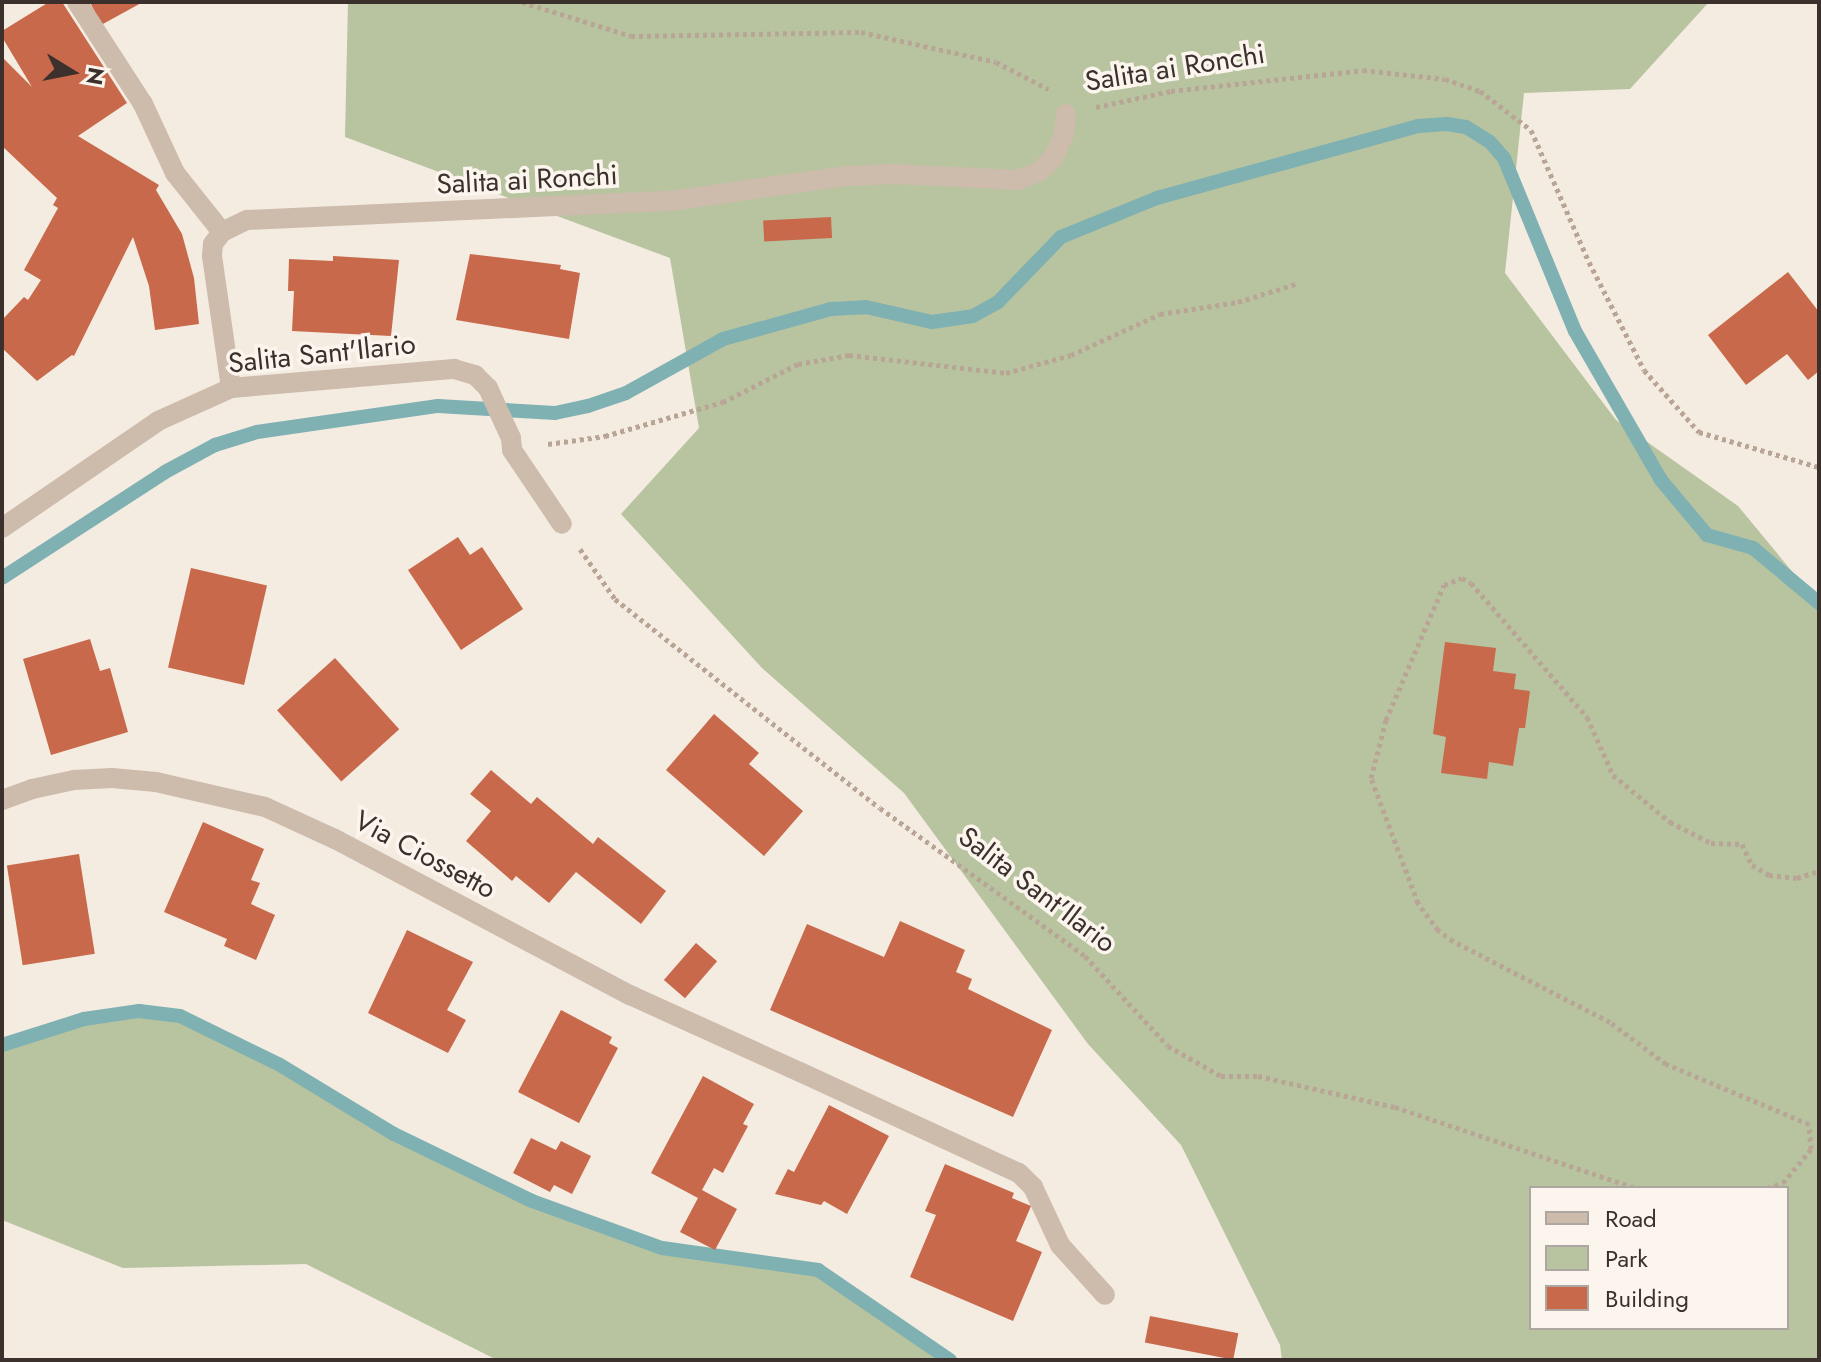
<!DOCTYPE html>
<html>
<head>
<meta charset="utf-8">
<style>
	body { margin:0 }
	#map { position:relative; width:1821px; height:1362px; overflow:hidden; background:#f4ebe1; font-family:Jost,sans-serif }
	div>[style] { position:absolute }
	.green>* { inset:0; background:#b8c4a0 }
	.stream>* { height:14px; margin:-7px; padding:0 7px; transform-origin:7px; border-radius:7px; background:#7fb0b2 }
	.building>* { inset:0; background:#c8694b; transform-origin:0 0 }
	.path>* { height:5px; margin-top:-2.5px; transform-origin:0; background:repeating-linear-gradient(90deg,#b9a596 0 4px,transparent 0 8px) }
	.service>* { height:20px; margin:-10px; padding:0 10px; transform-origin:10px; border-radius:10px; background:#cdbbac }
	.minor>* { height:20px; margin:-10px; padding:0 10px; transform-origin:10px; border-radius:10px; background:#cdbbac }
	span { translate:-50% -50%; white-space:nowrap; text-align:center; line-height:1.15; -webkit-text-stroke:7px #fbf5ee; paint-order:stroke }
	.street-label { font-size:28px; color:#3b302b }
	.frame { position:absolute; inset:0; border:4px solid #3b302b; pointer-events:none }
	.legend { position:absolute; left:1529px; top:1186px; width:260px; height:144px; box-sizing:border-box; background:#fbf5ee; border:2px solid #aea6a0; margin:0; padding:10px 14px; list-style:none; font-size:24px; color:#3b302b }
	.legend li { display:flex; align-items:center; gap:16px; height:40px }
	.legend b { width:40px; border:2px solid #aea6a0 }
	.north { position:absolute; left:32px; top:32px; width:80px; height:80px; -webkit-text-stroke:6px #fbf5ee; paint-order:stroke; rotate:100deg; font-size:22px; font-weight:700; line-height:32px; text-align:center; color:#3b302b }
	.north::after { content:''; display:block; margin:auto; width:28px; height:36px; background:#3b302b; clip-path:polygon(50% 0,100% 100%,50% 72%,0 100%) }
</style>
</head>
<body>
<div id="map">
	<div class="green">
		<i style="clip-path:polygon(evenodd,348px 2px,1709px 2px,1630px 89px,1524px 93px,1505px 273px,1616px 420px,1738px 506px,1819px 604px,1819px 1360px,1282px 1360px,1280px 1345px,1181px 1145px,1088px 1044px,904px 793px,762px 668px,621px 514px,699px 428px,670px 258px,345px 137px,348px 2px,1531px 1188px,1787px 1188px,1787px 1328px,1531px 1328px,1531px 1188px)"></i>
		<i style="clip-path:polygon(139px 1011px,180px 1016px,280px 1065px,394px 1134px,532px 1201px,662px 1248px,818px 1270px,876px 1307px,945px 1360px,497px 1360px,306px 1264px,123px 1268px,2px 1220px,2px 1045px,84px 1019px)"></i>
	</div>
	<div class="stream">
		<i style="left:2px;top:578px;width:194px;rotate:-33deg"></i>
		<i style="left:165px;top:472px;width:57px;rotate:-28.4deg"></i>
		<i style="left:215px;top:445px;width:44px;rotate:-17.2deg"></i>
		<i style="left:257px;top:432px;width:183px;rotate:-8.2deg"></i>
		<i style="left:438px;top:406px;width:117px;rotate:3.4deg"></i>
		<i style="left:555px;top:413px;width:34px;rotate:-12deg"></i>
		<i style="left:588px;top:406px;width:40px;rotate:-18.9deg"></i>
		<i style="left:626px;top:393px;width:111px;rotate:-29.1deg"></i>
		<i style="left:723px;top:339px;width:112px;rotate:-15.5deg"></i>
		<i style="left:831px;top:309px;width:35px;rotate:-3deg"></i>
		<i style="left:866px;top:307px;width:68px;rotate:12.8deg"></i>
		<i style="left:932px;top:322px;width:41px;rotate:-8.3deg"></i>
		<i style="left:973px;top:316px;width:29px;rotate:-29deg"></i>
		<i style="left:998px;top:302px;width:91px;rotate:-45.9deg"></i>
		<i style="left:1061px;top:237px;width:104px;rotate:-22.1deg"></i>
		<i style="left:1157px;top:198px;width:271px;rotate:-15.4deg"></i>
		<i style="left:1418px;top:126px;width:29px;rotate:-4deg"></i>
		<i style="left:1447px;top:124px;width:19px;rotate:9deg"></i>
		<i style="left:1466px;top:127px;width:28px;rotate:32deg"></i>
		<i style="left:1490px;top:142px;width:21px;rotate:49deg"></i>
		<i style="left:1504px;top:158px;width:187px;rotate:67.7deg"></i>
		<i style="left:1575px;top:331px;width:172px;rotate:60deg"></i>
		<i style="left:1661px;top:480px;width:72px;rotate:50.1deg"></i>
		<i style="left:1707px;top:535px;width:48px;rotate:15.8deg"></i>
		<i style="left:1753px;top:548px;width:86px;rotate:39.8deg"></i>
		<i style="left:2px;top:1045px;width:86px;rotate:-17.6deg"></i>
		<i style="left:84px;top:1019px;width:56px;rotate:-8.3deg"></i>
		<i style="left:139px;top:1011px;width:41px;rotate:7deg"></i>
		<i style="left:180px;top:1016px;width:111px;rotate:26.1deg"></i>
		<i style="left:280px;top:1065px;width:133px;rotate:31.2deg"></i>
		<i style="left:394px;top:1134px;width:153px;rotate:25.9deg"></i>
		<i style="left:532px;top:1201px;width:138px;rotate:19.9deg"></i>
		<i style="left:662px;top:1248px;width:158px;rotate:8deg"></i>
		<i style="left:818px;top:1270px;width:160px;rotate:34.3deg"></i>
	</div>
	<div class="building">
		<i style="clip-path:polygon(49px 2px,62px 2px,127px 103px,78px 136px,159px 185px,156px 190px,182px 234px,194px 278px,199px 324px,155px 330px,149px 286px,133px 237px,74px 356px,72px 355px,37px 381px,2px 348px,2px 320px,24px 297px,28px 300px,41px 280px,24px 270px,58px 208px,53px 205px,57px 198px,2px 146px,2px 57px,32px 87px,2px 37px,2px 31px)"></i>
		<i style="clip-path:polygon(90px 2px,143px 2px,101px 25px)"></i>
		<i style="left:831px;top:217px;width:21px;height:68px;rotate:87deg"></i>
		<i style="clip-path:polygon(470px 254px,561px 265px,560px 269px,580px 273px,569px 339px,456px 320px)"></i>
		<i style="clip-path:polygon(333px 256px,399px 260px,391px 336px,292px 331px,294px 291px,288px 291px,289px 259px,333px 261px)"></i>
		<i style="clip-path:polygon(1788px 272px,1819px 312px,1819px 371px,1808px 380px,1787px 354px,1746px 385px,1708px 335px)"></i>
		<i style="clip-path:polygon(458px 537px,470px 555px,482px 547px,523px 609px,461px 650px,408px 570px)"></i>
		<i style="left:191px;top:568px;width:78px;height:102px;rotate:13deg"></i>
		<i style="clip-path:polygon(90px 639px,100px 671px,110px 668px,128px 732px,51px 755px,23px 659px)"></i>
		<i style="clip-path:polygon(1445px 642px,1496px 648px,1493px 671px,1516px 674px,1514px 689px,1530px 691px,1525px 728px,1519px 728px,1513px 766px,1489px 762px,1487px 779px,1441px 773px,1446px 737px,1433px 734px)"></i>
		<i style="left:335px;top:658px;width:96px;height:78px;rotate:48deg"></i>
		<i style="clip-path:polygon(714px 714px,759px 753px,749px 764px,803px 811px,764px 856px,666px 770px)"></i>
		<i style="clip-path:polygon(491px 770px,531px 804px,537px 797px,593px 844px,598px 837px,666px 891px,641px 924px,576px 872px,549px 903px,516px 876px,512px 881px,466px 841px,491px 811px,470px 794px)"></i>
		<i style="clip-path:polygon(203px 822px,264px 849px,251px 880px,260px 883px,251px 904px,275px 915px,256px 960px,224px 946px,227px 939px,164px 912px)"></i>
		<i style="left:79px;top:854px;width:101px;height:73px;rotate:81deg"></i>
		<i style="clip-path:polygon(900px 921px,965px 950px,956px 972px,972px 979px,968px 989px,1052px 1030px,1013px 1117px,770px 1010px,807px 924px,884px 957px)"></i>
		<i style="clip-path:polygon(407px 930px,473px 962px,447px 1010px,466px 1020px,448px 1053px,368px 1013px)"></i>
		<i style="left:696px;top:943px;width:28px;height:49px;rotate:41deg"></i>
		<i style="clip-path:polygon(561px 1010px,612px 1037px,609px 1043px,618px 1048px,579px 1123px,518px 1092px)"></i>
		<i style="clip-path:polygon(703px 1076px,754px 1104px,743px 1124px,748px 1126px,723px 1173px,714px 1168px,702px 1190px,737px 1209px,715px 1250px,680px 1232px,698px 1198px,651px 1173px)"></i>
		<i style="clip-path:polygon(829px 1105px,889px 1136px,847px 1214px,824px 1201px,821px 1205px,775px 1194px,788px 1169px,794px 1172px)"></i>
		<i style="clip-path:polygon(531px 1138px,556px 1150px,561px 1141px,591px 1156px,572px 1194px,554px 1185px,550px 1192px,513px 1173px)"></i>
		<i style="clip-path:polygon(945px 1164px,1014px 1193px,1012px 1198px,1031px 1206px,1016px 1241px,1042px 1252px,1013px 1321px,910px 1277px,936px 1215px,925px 1211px)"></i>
		<i style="left:1150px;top:1316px;width:90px;height:27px;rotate:11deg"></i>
	</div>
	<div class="path">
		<i style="left:522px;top:2px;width:114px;rotate:17.3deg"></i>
		<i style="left:631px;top:36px;width:230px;rotate:-1deg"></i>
		<i style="left:861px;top:32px;width:138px;rotate:12.5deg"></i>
		<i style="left:996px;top:62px;width:59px;rotate:27.4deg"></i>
		<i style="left:1096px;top:107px;width:77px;rotate:-12deg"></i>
		<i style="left:1171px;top:91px;width:193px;rotate:-6.2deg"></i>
		<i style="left:1363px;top:70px;width:82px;rotate:6.3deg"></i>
		<i style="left:1445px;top:79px;width:37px;rotate:19deg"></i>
		<i style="left:1480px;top:91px;width:64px;rotate:37.4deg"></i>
		<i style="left:1531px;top:130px;width:144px;rotate:66.3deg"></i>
		<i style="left:1589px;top:262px;width:121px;rotate:63deg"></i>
		<i style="left:1644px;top:370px;width:83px;rotate:48.4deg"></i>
		<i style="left:1699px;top:432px;width:125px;rotate:16.3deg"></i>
		<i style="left:548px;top:444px;width:58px;rotate:-8deg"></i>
		<i style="left:605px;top:436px;width:123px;rotate:-16.1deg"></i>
		<i style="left:723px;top:402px;width:84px;rotate:-26.9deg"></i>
		<i style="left:798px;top:364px;width:52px;rotate:-10deg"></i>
		<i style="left:849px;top:355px;width:158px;rotate:6.5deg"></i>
		<i style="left:1006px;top:373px;width:67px;rotate:-15.5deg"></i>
		<i style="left:1071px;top:355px;width:98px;rotate:-24.7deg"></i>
		<i style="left:1160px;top:314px;width:79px;rotate:-8.7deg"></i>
		<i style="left:1238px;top:302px;width:64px;rotate:-17.3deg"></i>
		<i style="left:580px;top:549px;width:61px;rotate:55deg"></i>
		<i style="left:615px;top:599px;width:337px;rotate:38.3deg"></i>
		<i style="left:880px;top:808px;width:253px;rotate:35.8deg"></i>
		<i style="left:1085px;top:956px;width:122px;rotate:47.3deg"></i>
		<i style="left:1168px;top:1046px;width:61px;rotate:29.5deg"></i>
		<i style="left:1221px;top:1076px;width:37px"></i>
		<i style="left:1258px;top:1076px;width:140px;rotate:12.8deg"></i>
		<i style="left:1395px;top:1107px;width:254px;rotate:18.6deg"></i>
		<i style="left:1767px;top:1188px;width:17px;rotate:-17deg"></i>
		<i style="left:1783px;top:1183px;width:44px;rotate:-50.5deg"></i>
		<i style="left:1811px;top:1149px;width:25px;rotate:-95deg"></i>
		<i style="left:1809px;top:1124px;width:155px;rotate:-157.2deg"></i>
		<i style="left:1666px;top:1064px;width:70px;rotate:-143.1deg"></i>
		<i style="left:1610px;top:1022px;width:177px;rotate:-152.7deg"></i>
		<i style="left:1453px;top:941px;width:19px;rotate:-144deg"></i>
		<i style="left:1438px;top:930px;width:34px;rotate:-127deg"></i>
		<i style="left:1418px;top:903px;width:134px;rotate:-110.6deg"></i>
		<i style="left:1371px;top:778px;width:60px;rotate:-75.5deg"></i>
		<i style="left:1386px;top:720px;width:147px;rotate:-66.8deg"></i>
		<i style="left:1444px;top:585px;width:19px;rotate:-21deg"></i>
		<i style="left:1462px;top:578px;width:10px;rotate:29deg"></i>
		<i style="left:1471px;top:583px;width:177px;rotate:49.1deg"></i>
		<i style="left:1587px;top:717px;width:64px;rotate:65.9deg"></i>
		<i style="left:1613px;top:775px;width:74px;rotate:39.5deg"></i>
		<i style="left:1670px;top:822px;width:46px;rotate:27.1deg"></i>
		<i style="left:1711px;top:843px;width:31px;rotate:2deg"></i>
		<i style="left:1742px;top:844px;width:23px;rotate:65deg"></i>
		<i style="left:1752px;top:865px;width:20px;rotate:30deg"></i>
		<i style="left:1769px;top:875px;width:28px;rotate:6deg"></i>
		<i style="left:1797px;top:878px;width:23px;rotate:-18deg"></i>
	</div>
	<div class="service">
		<i style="left:77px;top:2px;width:121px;rotate:57.1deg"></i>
		<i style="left:143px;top:104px;width:76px;rotate:65.1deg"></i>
		<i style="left:175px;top:173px;width:75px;rotate:51.5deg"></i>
		<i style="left:222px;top:232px;width:28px;rotate:-26deg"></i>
		<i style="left:247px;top:220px;width:423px;rotate:-2.6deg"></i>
		<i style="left:670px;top:201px;width:177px;rotate:-8.1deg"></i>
		<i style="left:845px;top:176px;width:50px;rotate:-2.3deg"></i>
		<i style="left:895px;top:174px;width:123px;rotate:2.8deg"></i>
		<i style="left:1018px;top:180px;width:24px;rotate:-22deg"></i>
		<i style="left:1040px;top:171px;width:20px;rotate:-45deg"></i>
		<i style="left:1054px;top:157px;width:24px;rotate:-66deg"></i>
		<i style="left:1064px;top:135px;width:21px;rotate:-85deg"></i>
		<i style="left:488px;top:388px;width:55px;rotate:65.3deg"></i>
		<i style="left:511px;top:438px;width:12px;rotate:85deg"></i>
		<i style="left:512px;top:450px;width:89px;rotate:56deg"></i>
		<i style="left:800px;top:1072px;width:241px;rotate:24.8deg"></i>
		<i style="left:1019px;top:1173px;width:20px;rotate:45deg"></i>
		<i style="left:1033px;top:1187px;width:64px;rotate:65deg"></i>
		<i style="left:1060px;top:1245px;width:67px;rotate:48deg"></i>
	</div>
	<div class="minor">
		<i style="left:222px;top:232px;width:15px;rotate:127deg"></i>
		<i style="left:213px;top:244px;width:12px;rotate:95deg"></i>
		<i style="left:212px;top:256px;width:133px;rotate:81.8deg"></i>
		<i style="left:2px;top:528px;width:189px;rotate:-34.4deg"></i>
		<i style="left:158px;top:421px;width:80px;rotate:-24.3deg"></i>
		<i style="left:231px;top:388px;width:224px;rotate:-4.9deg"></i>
		<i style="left:454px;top:369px;width:22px;rotate:16deg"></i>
		<i style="left:475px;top:375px;width:18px;rotate:45deg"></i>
		<i style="left:2px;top:800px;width:32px;rotate:-20deg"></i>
		<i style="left:32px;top:789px;width:43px;rotate:-12.1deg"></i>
		<i style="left:74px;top:780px;width:38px;rotate:-3deg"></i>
		<i style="left:112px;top:778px;width:44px;rotate:5.2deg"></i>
		<i style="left:156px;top:782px;width:112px;rotate:12.9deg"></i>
		<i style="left:265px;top:807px;width:77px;rotate:24.6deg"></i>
		<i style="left:335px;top:839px;width:334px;rotate:27.9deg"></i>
		<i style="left:630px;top:995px;width:187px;rotate:24.4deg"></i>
	</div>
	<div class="street-label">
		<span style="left:1175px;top:68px;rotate:-9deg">Salita ai Ronchi</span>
		<span style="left:527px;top:180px;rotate:-3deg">Salita ai Ronchi</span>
		<span style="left:322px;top:354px;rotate:-6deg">Salita Sant'Ilario</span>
		<span style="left:425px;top:855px;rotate:28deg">Via Ciossetto</span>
		<span style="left:1037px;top:890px;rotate:37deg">Salita Sant'Ilario</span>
	</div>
	<div class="frame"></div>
	<ul class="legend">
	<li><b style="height:10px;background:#cdbbac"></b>Road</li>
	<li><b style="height:22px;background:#b8c4a0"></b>Park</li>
	<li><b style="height:22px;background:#c8694b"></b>Building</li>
	</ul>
	<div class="north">N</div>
</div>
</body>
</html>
